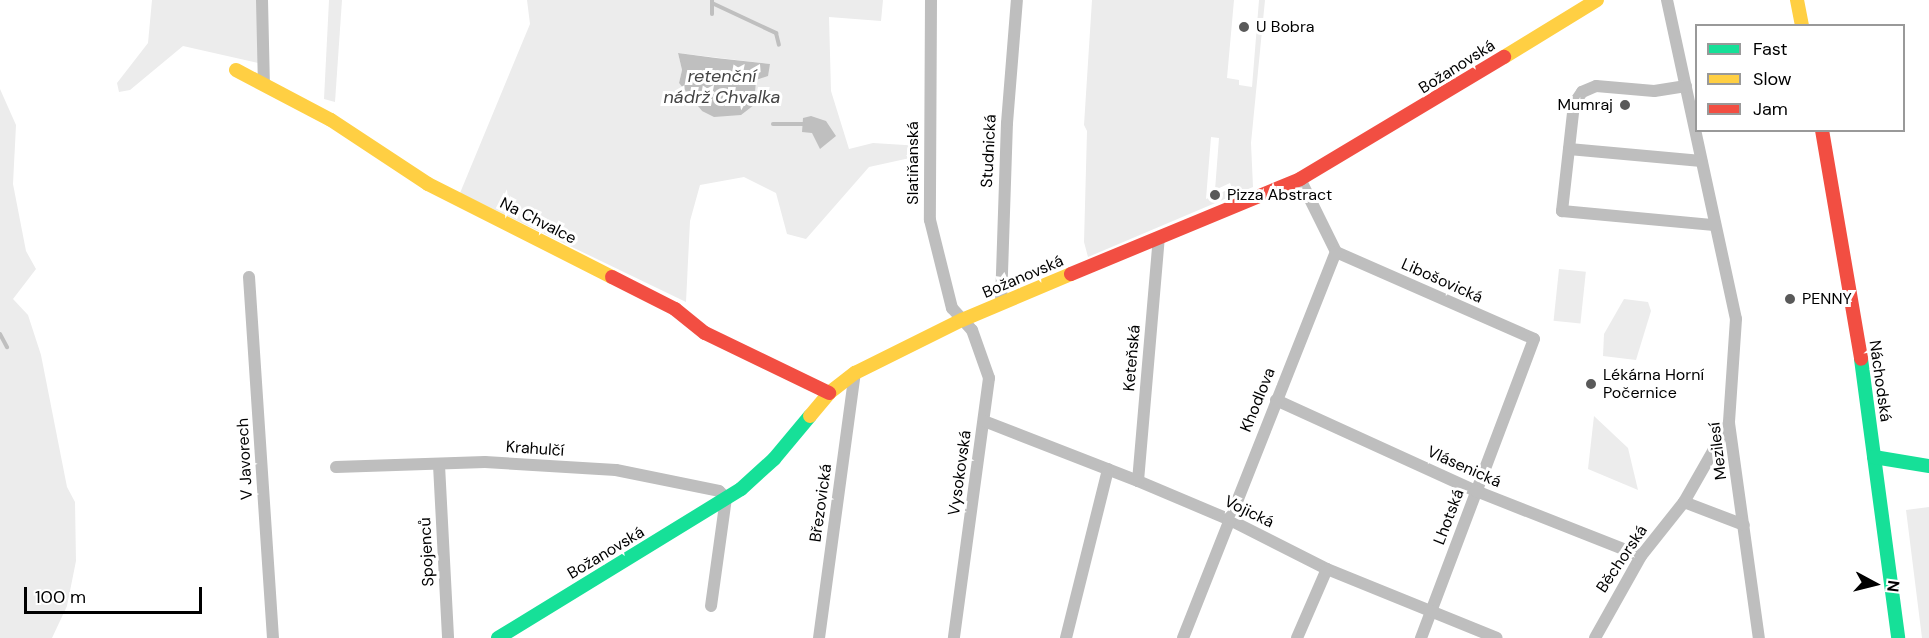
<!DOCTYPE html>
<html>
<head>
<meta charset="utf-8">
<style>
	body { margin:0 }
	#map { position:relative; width:1929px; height:638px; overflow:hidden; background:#fff; font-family:"DM Sans",sans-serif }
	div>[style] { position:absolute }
	.green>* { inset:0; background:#ececec; transform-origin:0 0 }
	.water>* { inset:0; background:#bfbfbf }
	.stream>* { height:4px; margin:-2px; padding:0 2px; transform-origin:2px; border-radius:2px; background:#bfbfbf }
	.street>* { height:12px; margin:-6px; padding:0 6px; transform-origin:6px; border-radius:6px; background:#bebebe }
	.fast>* { height:14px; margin:-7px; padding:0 7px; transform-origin:7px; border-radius:7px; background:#16e098 }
	.slow>* { height:14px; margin:-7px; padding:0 7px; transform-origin:7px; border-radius:7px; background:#ffcf43 }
	.jam>* { height:14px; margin:-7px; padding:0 7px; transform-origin:7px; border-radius:7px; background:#f24e42 }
	.dots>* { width:16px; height:16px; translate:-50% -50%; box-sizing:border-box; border:3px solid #fff; border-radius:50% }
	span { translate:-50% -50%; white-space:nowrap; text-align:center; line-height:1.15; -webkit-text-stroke:6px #fff; paint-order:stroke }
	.poi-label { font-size:16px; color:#000 }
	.left { translate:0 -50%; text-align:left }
	.right { translate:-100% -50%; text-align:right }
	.street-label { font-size:16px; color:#000 }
	.water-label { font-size:18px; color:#444; font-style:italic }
	.legend { position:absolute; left:1695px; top:24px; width:210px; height:108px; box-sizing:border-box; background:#fff; border:2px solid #999; margin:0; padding:8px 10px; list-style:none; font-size:18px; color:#000 }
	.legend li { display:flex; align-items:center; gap:12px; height:30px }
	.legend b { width:30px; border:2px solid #999 }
	.north { position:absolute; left:1845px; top:554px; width:60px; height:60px; -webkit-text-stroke:4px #fff; paint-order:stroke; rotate:97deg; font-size:16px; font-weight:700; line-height:24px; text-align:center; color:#000 }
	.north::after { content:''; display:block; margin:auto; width:21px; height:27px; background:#000; clip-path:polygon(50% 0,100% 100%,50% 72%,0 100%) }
	.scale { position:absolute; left:24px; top:587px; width:178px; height:27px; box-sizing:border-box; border:3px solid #000; border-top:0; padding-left:8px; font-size:18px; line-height:21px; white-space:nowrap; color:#000; -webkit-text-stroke:4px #fff; paint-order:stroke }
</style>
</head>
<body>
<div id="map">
	<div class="green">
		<i style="clip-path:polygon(152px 0,266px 0,258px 63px,183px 46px,130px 90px,119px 92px,117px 83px,148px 43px)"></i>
		<i style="clip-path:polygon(329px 0,342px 0,335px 102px,324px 99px)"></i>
		<i style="clip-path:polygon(evenodd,527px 0,883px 0,881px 21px,829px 17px,831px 91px,849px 149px,873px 143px,921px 146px,919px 156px,869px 167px,806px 239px,787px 234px,776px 193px,744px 177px,700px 185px,690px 221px,686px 302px,460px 193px,530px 24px,527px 0,678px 53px,770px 64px,770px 65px,756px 80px,702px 111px,679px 83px,682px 70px,678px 53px)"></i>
		<i style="clip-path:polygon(evenodd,1092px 0,1234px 0,1227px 78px,1239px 80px,1239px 85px,1252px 87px,1259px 0,1265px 0,1251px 143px,1253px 187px,1088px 257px,1084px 242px,1087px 131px,1084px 125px,1092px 0,1211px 137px,1219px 138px,1215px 190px,1230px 183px,1232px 188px,1206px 199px,1211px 137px)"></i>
		<i style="clip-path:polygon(0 89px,16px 125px,13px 184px,26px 251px,36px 269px,13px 299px,28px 315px,41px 355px,67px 487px,75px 502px,76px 561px,67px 606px,52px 638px,0 638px)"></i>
		<i style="left:1559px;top:269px;width:27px;height:52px;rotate:6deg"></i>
		<i style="clip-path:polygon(1624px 299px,1648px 302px,1651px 311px,1636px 360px,1603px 356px,1604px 334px)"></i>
		<i style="clip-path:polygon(1594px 416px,1628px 448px,1638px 490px,1588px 469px)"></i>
		<i style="clip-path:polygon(1929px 507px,1929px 638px,1922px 638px,1906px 510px)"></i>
	</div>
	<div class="water">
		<i style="clip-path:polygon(678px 53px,716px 58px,770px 64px,768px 76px,756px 80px,754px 105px,741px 115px,714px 117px,702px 111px,679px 83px,682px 70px)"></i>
		<i style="clip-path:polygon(811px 116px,826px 121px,836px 136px,820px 149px,812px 133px,802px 132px,803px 118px)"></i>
	</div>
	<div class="stream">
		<i style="left:712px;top:0;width:14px;rotate:90deg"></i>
		<i style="left:712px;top:3px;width:71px;rotate:25.1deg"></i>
		<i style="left:776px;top:33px;width:12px;rotate:76deg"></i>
		<i style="left:773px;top:124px;width:30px"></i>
		<i style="left:0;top:334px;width:15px;rotate:62deg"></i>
	</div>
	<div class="street">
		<i style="left:262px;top:0;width:85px;rotate:88.7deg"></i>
		<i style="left:931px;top:0;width:220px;rotate:90.3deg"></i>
		<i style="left:930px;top:220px;width:91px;rotate:76deg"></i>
		<i style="left:952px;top:308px;width:30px;rotate:48deg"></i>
		<i style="left:972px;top:330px;width:51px;rotate:70.5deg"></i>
		<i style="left:989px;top:378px;width:262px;rotate:97.7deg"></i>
		<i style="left:1667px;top:0;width:326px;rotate:77.8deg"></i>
		<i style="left:1736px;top:319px;width:104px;rotate:93.9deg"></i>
		<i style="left:1729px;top:423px;width:217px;rotate:82.1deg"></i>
		<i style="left:1686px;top:86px;width:32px;rotate:171deg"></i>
		<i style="left:1654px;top:91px;width:58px;rotate:-175.1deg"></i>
		<i style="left:1596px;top:86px;width:15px;rotate:157deg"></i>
		<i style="left:1582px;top:92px;width:14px;rotate:124deg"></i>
		<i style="left:1574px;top:104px;width:108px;rotate:96.4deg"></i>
		<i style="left:1562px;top:211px;width:153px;rotate:5.3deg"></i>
		<i style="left:1569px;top:149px;width:133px;rotate:5.2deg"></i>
		<i style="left:1300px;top:179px;width:81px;rotate:63.7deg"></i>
		<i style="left:1336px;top:252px;width:216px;rotate:23.7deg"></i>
		<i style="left:1534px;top:339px;width:320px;rotate:110.7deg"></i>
		<i style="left:249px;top:277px;width:362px;rotate:86.2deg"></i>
		<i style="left:1001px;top:303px;width:180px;rotate:-88.1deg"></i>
		<i style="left:1007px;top:123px;width:123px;rotate:-85.4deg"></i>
		<i style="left:1276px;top:400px;width:220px;rotate:24.5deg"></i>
		<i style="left:1476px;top:491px;width:177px;rotate:21.5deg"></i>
		<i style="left:984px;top:421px;width:165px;rotate:21.3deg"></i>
		<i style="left:1138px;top:481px;width:98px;rotate:22.9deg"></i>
		<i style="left:1228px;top:519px;width:111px;rotate:26.8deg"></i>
		<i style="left:1327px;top:569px;width:183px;rotate:22.1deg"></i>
		<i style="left:439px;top:465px;width:173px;rotate:87deg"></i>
		<i style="left:336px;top:467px;width:149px;rotate:-1.9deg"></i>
		<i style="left:485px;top:462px;width:131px;rotate:3.5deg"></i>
		<i style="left:616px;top:470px;width:105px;rotate:11.5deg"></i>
		<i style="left:719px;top:491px;width:10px;rotate:45deg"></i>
		<i style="left:726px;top:498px;width:109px;rotate:97.9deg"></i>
		<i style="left:1138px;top:481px;width:244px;rotate:-85.1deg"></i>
		<i style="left:1684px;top:502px;width:64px;rotate:21deg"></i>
		<i style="left:819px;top:638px;width:267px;rotate:-82.3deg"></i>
		<i style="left:1066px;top:638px;width:174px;rotate:-76deg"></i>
		<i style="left:1183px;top:638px;width:415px;rotate:-68.4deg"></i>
		<i style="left:1297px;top:638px;width:75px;rotate:-66.5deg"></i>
		<i style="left:1595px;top:638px;width:94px;rotate:-60.7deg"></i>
		<i style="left:1641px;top:556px;width:69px;rotate:-51.5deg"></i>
		<i style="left:1684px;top:502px;width:91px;rotate:-60.3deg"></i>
	</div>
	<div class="fast">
		<i style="left:1861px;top:359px;width:281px;rotate:82.4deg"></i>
		<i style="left:1874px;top:457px;width:56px;rotate:9.3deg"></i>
		<i style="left:498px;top:638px;width:285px;rotate:-31.5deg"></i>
		<i style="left:741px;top:489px;width:45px;rotate:-42.3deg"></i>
		<i style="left:774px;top:459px;width:56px;rotate:-50.1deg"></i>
	</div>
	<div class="slow">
		<i style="left:1797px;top:0;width:26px;rotate:79deg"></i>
		<i style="left:1504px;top:57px;width:109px;rotate:-31.5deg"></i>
		<i style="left:236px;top:70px;width:107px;rotate:27.8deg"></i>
		<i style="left:331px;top:120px;width:116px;rotate:33.4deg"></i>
		<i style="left:428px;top:184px;width:206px;rotate:26.8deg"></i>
		<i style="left:810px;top:416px;width:30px;rotate:-50deg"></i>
		<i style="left:829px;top:393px;width:33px;rotate:-38deg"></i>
		<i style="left:855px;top:373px;width:119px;rotate:-26.4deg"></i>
		<i style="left:962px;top:320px;width:118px;rotate:-22.9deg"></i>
	</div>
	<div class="jam">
		<i style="left:1822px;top:130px;width:232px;rotate:80.3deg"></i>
		<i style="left:1071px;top:274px;width:248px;rotate:-22.5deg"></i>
		<i style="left:1300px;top:179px;width:238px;rotate:-30.9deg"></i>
		<i style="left:612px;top:277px;width:71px;rotate:26.9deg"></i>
		<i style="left:675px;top:309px;width:38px;rotate:39deg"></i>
		<i style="left:705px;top:333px;width:138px;rotate:25.8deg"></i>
	</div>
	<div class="dots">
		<i style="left:1244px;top:27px;background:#595959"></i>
		<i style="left:1625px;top:105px;background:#595959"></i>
		<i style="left:1215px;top:195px;background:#595959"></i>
		<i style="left:1790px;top:299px;background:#595959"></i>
		<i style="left:1591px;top:384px;background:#595959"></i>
	</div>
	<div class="poi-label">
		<span class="left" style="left:1256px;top:27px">U Bobra</span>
		<span class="right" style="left:1613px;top:105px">Mumraj</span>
		<span class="left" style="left:1227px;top:195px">Pizza Abstract</span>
		<span class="left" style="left:1802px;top:299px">PENNY</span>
		<span class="left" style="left:1603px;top:384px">Lékárna Horní<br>Počernice</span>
	</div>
	<div class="street-label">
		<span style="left:1457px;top:67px;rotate:-32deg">Božanovská</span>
		<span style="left:989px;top:151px;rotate:-87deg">Studnická</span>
		<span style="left:913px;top:163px;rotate:-90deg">Slatiňanská</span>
		<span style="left:538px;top:221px;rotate:27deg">Na Chvalce</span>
		<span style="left:1023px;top:277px;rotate:-23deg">Božanovská</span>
		<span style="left:1442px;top:281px;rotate:24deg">Libošovická</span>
		<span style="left:1132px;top:358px;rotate:-85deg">Keteňská</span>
		<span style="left:1880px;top:381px;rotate:82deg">Náchodská</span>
		<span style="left:1258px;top:400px;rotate:-68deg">Khodlova</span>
		<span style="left:535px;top:449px;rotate:4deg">Krahulčí</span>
		<span style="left:1718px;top:451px;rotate:-97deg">Mezilesí</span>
		<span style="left:245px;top:459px;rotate:-93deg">V Javorech</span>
		<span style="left:1464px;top:467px;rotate:24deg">Vlásenická</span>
		<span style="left:960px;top:473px;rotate:-82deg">Vysokovská</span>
		<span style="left:821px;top:503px;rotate:-82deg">Březovická</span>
		<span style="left:1249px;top:512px;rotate:26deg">Vojická</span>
		<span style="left:1449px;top:517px;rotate:-69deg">Lhotská</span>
		<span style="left:427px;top:552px;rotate:-93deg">Spojenců</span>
		<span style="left:606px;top:553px;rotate:-31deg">Božanovská</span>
		<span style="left:1622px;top:559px;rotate:-56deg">Běchorská</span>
	</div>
	<div class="water-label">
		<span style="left:722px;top:87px">retenční<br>nádrž Chvalka</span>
	</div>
	<ul class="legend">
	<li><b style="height:8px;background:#16e098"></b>Fast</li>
	<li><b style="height:8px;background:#ffcf43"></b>Slow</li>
	<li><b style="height:8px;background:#f24e42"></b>Jam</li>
	</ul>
	<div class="north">N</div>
	<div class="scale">100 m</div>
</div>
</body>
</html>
